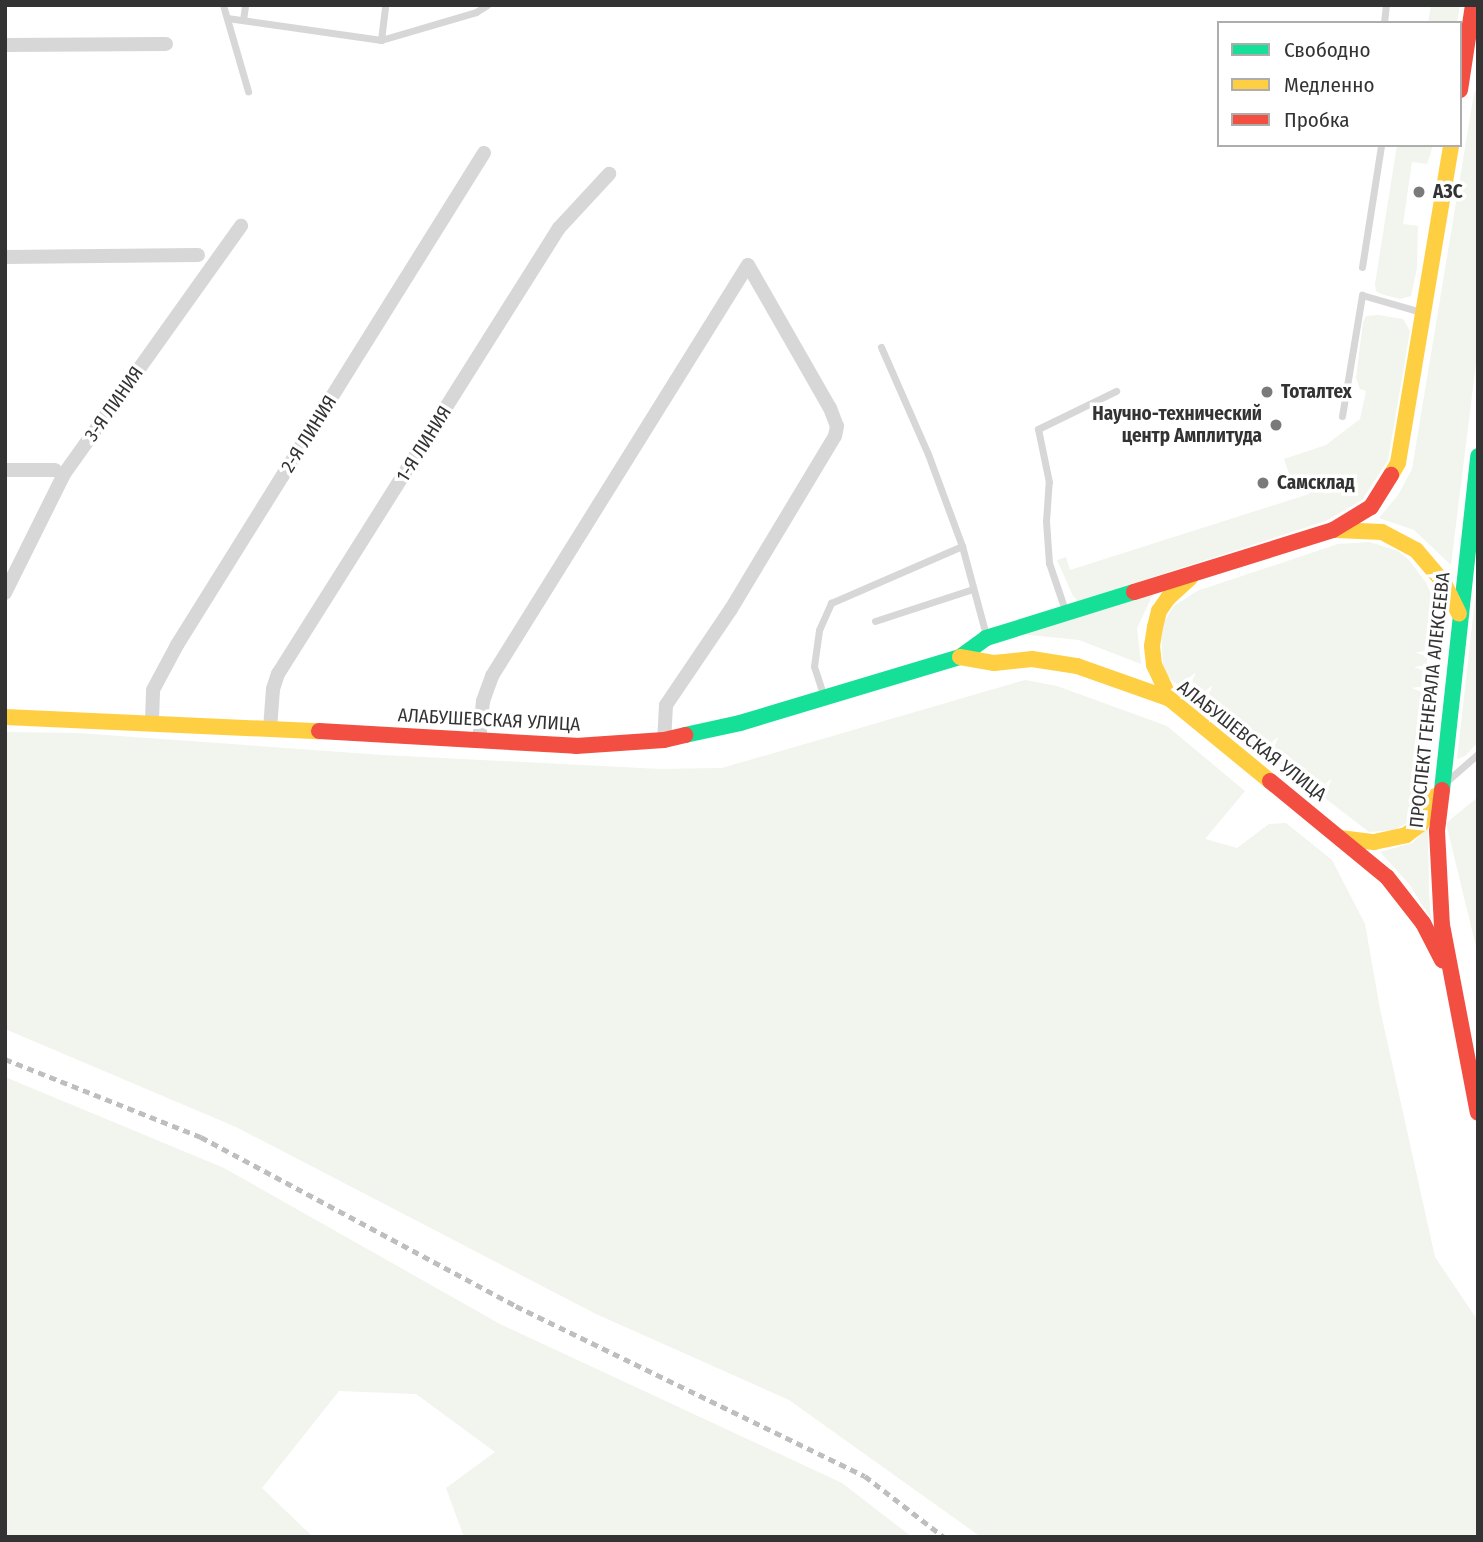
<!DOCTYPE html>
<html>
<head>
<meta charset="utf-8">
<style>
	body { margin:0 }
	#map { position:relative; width:1483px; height:1542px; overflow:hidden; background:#fff; font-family:"Fira Sans Condensed",sans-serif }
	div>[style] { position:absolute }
	.green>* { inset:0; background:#f1f5ed }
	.lane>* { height:7px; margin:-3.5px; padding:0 3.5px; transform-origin:3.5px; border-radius:3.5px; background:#d7d7d7 }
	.street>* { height:14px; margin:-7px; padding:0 7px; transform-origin:7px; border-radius:7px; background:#d7d7d7 }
	.fast>* { height:16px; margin:-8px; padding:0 8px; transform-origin:8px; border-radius:8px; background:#16e098 }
	.slow>* { height:16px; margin:-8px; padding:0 8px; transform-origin:8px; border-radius:8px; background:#ffcf43 }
	.jam>* { height:16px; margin:-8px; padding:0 8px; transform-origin:8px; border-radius:8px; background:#f24e42 }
	.rail>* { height:4.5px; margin-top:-2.25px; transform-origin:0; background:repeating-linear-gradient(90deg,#bebebe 0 7px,transparent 0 12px) }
	.dots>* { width:19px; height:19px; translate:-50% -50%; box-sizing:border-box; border:4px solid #fff; border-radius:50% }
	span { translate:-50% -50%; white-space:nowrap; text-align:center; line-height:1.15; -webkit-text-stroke:7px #fff; paint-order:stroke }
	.poi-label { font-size:19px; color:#333; font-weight:700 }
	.left { translate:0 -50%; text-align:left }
	.right { translate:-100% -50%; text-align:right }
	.street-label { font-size:19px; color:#333 }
	.frame { position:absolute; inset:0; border:7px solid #333; pointer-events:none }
	.legend { position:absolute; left:1217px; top:21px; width:245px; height:126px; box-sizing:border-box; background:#fff; border:2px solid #adadad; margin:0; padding:9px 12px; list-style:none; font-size:21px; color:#333 }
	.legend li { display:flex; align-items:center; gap:14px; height:35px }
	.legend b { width:35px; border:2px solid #adadad }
</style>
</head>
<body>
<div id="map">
	<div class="green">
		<i style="clip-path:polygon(1431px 5px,1460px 5px,1457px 23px,1428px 23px)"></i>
		<i style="clip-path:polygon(1478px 88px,1478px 347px,1451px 565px,1414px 530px,1379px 518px,1398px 495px,1412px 469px,1474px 93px)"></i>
		<i style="clip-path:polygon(1397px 145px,1433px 145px,1427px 164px,1412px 162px,1403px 224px,1418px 226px,1417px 268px,1411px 296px,1400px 299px,1381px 294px,1376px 291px,1375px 284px)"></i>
		<i style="clip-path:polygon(1378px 315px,1403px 319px,1410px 331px,1388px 460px,1362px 500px,1326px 521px,1078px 601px,1073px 596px,1057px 560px,1066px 557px,1070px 570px,1309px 494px,1307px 485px,1294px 489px,1284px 459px,1326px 445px,1360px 419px,1366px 391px,1360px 389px,1356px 378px,1363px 322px,1366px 316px)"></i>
		<i style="clip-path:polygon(1370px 542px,1398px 551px,1409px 560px,1427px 584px,1433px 599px,1413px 811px,1407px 823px,1394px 830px,1369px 832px,1169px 678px,1163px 666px,1161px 627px,1174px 606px,1197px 591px,1338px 544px)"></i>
		<i style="clip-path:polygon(1478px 572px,1478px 742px,1465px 756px,1457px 759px)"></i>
		<i style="clip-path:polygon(1155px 590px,1137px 628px,1141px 664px,1079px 640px,1020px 634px)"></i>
		<i style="clip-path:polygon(1025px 680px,1057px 686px,1167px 726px,1245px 791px,1205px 839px,1237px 848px,1269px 824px,1286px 823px,1332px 860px,1365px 924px,1380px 1009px,1435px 1257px,1478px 1321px,1478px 1537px,981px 1537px,789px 1400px,596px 1314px,236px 1127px,5px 1029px,5px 732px,78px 733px,383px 755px,660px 769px,722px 768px)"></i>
		<i style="clip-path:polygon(1478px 797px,1478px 955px,1446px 823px)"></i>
		<i style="clip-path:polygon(1428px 828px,1429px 893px,1431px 919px,1409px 884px,1380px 852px,1412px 843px)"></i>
		<i style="clip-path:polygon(5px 1077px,224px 1168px,500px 1324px,842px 1483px,912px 1537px,464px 1537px,446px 1488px,495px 1452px,416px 1394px,339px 1391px,262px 1488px,313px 1537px,5px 1537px)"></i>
	</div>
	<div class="lane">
		<i style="left:223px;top:5px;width:90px;rotate:73.8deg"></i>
		<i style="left:227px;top:18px;width:156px;rotate:8.1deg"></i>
		<i style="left:381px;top:40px;width:99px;rotate:-16.4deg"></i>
		<i style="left:476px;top:12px;width:13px;rotate:-32deg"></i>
		<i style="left:243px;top:20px;width:15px;rotate:-82deg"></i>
		<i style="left:1384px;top:23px;width:18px;rotate:-84deg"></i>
		<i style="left:381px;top:40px;width:35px;rotate:-83deg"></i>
		<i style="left:1362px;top:267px;width:123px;rotate:-81.1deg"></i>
		<i style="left:881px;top:347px;width:117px;rotate:66.3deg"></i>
		<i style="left:928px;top:454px;width:98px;rotate:69.7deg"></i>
		<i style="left:962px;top:546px;width:92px;rotate:74.9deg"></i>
		<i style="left:1342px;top:416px;width:123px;rotate:-80.6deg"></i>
		<i style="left:1362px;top:295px;width:61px;rotate:16.1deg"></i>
		<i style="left:1065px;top:610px;width:50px;rotate:-108.8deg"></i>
		<i style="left:1049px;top:563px;width:42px;rotate:-94.1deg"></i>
		<i style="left:1046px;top:521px;width:39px;rotate:-86deg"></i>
		<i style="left:1049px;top:482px;width:54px;rotate:-101.7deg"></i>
		<i style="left:1038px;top:429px;width:87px;rotate:-26deg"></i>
		<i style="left:875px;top:621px;width:103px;rotate:-18.1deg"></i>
		<i style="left:823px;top:694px;width:29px;rotate:-108deg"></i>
		<i style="left:814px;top:666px;width:36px;rotate:-82deg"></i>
		<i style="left:819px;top:630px;width:30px;rotate:-66deg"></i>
		<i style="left:831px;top:603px;width:143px;rotate:-23.5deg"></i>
		<i style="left:1448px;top:780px;width:40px;rotate:-41deg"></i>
	</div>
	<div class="street">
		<i style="left:5px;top:45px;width:161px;rotate:-0.4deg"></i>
		<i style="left:5px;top:257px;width:193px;rotate:-0.6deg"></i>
		<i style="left:5px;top:470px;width:50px"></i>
		<i style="left:5px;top:593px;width:133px;rotate:-63.6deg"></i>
		<i style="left:64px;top:474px;width:305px;rotate:-54.5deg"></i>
		<i style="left:152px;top:721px;width:31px;rotate:-88deg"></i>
		<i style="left:153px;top:690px;width:51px;rotate:-61.9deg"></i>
		<i style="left:177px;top:645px;width:580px;rotate:-58.04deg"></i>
		<i style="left:270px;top:729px;width:40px;rotate:-85.7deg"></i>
		<i style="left:273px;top:689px;width:16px;rotate:-72deg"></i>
		<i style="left:278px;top:674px;width:527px;rotate:-57.79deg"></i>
		<i style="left:559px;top:228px;width:74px;rotate:-47.2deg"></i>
		<i style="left:479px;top:741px;width:40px;rotate:-84.3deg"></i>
		<i style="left:483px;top:701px;width:27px;rotate:-70deg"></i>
		<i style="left:492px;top:676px;width:484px;rotate:-58.1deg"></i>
		<i style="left:748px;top:265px;width:165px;rotate:60.2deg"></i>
		<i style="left:830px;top:408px;width:19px;rotate:69deg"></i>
		<i style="left:837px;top:426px;width:10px;rotate:101deg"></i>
		<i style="left:835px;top:436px;width:202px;rotate:121deg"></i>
		<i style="left:731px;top:609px;width:116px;rotate:124.1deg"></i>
		<i style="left:666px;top:705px;width:35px;rotate:93deg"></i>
	</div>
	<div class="fast">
		<i style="left:685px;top:735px;width:56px;rotate:-12.3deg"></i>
		<i style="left:740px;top:723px;width:230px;rotate:-16.7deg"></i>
		<i style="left:960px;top:657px;width:32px;rotate:-36deg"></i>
		<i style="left:986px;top:638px;width:155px;rotate:-17.3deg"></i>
		<i style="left:1442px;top:790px;width:336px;rotate:-83.8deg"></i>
	</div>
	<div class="slow">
		<i style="left:1391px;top:475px;width:14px;rotate:-60deg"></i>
		<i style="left:1398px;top:463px;width:322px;rotate:-80.5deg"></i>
		<i style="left:1337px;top:530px;width:45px;rotate:2.5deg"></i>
		<i style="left:1382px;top:532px;width:38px;rotate:28deg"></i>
		<i style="left:1416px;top:550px;width:43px;rotate:49.7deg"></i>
		<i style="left:1444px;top:583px;width:34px;rotate:64deg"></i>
		<i style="left:960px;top:657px;width:35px;rotate:10deg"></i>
		<i style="left:994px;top:663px;width:38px;rotate:-6deg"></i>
		<i style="left:1032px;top:659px;width:46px;rotate:8.8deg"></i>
		<i style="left:1077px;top:666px;width:99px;rotate:19.5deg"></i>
		<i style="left:1170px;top:699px;width:129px;rotate:39.4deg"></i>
		<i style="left:1170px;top:699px;width:38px;rotate:-115deg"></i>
		<i style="left:1154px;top:665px;width:19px;rotate:-96deg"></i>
		<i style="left:1152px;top:646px;width:19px;rotate:-81deg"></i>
		<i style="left:1155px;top:627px;width:16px;rotate:-76deg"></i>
		<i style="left:1159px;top:611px;width:16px;rotate:-55deg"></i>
		<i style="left:1168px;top:598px;width:30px;rotate:-42deg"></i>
		<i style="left:5px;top:717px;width:314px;rotate:2.6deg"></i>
		<i style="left:1340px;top:838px;width:34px;rotate:7deg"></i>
		<i style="left:1374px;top:842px;width:33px;rotate:-12deg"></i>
		<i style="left:1406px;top:835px;width:19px;rotate:-36deg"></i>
		<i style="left:1421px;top:824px;width:32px;rotate:-62deg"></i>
	</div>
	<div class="jam">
		<i style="left:1460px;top:90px;width:86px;rotate:-81.3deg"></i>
		<i style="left:1134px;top:592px;width:208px;rotate:-17.3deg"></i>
		<i style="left:1333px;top:530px;width:44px;rotate:-31.2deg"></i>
		<i style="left:1371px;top:507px;width:38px;rotate:-58deg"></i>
		<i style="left:319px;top:731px;width:257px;rotate:3.3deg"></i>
		<i style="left:576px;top:746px;width:88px;rotate:-3.9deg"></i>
		<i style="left:664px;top:740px;width:22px;rotate:-13deg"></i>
		<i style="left:1270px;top:781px;width:151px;rotate:39.4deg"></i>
		<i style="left:1387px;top:877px;width:58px;rotate:52deg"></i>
		<i style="left:1423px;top:923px;width:42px;rotate:62.8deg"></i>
		<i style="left:1442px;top:790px;width:41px;rotate:97deg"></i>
		<i style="left:1437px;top:831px;width:94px;rotate:87deg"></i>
		<i style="left:1442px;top:925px;width:191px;rotate:79.2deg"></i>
	</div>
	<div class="rail">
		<i style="left:5px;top:1059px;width:211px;rotate:21.7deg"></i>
		<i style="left:201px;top:1137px;width:357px;rotate:28.2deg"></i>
		<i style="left:516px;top:1306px;width:388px;rotate:26deg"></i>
		<i style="left:865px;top:1476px;width:100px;rotate:37.7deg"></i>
	</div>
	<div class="dots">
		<i style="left:1419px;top:192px;background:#7a7a7a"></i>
		<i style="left:1267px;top:392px;background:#7a7a7a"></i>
		<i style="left:1276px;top:425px;background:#7a7a7a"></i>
		<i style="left:1263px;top:483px;background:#7a7a7a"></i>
	</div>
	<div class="poi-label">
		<span class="left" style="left:1433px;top:192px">АЗС</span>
		<span class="left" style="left:1281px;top:392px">Тоталтех</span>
		<span class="right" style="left:1262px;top:425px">Научно-технический<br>центр Амплитуда</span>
		<span class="left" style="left:1277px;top:483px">Самсклад</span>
	</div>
	<div class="street-label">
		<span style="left:114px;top:404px;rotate:-55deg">3-Я ЛИНИЯ</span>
		<span style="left:309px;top:434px;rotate:-58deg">2-Я ЛИНИЯ</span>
		<span style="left:424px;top:444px;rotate:-58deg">1-Я ЛИНИЯ</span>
		<span style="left:1430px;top:700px;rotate:-84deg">ПРОСПЕКТ ГЕНЕРАЛА АЛЕКСЕЕВА</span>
		<span style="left:489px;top:720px;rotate:3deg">АЛАБУШЕВСКАЯ УЛИЦА</span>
		<span style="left:1252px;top:741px;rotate:38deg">АЛАБУШЕВСКАЯ УЛИЦА</span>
	</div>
	<div class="frame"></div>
	<ul class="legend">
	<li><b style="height:9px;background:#16e098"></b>Свободно</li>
	<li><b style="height:9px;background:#ffcf43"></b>Медленно</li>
	<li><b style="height:9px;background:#f24e42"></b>Пробка</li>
	</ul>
</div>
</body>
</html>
